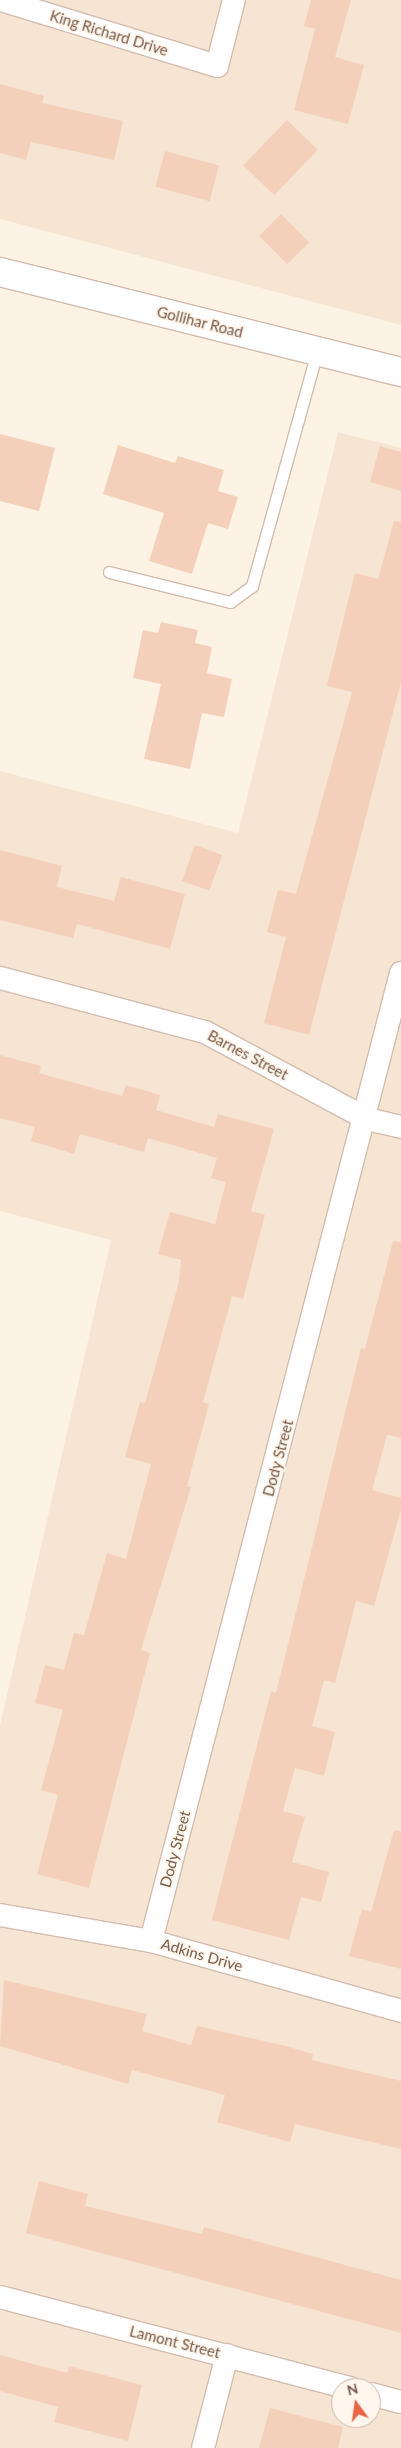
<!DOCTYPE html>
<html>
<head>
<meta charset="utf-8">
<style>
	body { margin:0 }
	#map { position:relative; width:401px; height:2448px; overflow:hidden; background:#fdf3e5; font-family:Lato,sans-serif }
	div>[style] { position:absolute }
	.residential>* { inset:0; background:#f6e5d3 }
	.building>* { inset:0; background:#f4d0bb; transform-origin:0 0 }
	.roads { filter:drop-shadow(1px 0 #d2bcad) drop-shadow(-1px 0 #d2bcad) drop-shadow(0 1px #d2bcad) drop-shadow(0 -1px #d2bcad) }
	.lane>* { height:11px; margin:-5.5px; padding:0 5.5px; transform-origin:5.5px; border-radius:5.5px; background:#fff }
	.street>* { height:22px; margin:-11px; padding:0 11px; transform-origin:11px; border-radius:11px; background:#fff }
	.secondary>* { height:28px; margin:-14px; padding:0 14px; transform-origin:14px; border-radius:14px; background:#fff }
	span { translate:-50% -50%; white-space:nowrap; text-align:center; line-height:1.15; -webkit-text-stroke:4px #fff7ed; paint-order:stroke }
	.street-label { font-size:15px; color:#785849 }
	.north { position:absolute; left:331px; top:2378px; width:50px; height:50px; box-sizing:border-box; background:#fff7ed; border:1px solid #c9b7ab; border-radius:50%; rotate:346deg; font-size:14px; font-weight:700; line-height:20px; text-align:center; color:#785849 }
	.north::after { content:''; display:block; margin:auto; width:18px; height:22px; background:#ed6444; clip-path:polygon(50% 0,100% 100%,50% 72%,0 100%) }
</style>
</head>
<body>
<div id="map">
	<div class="residential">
		<i style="clip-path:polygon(0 0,401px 0,401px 325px,0 219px)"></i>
		<i style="clip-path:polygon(evenodd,338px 432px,401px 448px,401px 2448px,0 2448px,0 1726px,111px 1240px,0 1211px,0 771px,238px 833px,338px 432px,341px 2388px,371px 2388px,371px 2418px,341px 2418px,341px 2388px)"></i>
	</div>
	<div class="building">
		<i style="clip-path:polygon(311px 0,351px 0,335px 57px,364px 65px,348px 124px,294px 110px,315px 29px,304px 26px)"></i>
		<i style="clip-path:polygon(0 84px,44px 96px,42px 103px,123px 121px,114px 160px,31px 142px,26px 160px,0 153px)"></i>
		<i style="left:287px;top:120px;width:43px;height:63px;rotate:44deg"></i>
		<i style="left:165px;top:151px;width:56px;height:37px;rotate:15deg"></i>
		<i style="left:281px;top:214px;width:40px;height:31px;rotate:45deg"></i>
		<i style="clip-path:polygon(0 434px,55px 448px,39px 511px,0 501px)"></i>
		<i style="clip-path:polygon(118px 445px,175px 463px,178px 456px,224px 470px,218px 491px,238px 497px,228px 529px,208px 523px,192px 574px,149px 561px,164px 513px,103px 494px)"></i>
		<i style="clip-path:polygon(380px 446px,401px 452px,401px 491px,370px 482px)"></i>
		<i style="clip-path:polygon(394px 521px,401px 522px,401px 682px,309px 1035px,264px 1023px,286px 937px,267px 932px,278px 890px,296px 894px,352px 692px,327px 686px,355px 573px,378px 579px)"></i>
		<i style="clip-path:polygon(161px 622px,198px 630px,195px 643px,212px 647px,207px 673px,232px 679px,224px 717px,202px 713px,190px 769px,144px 759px,161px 684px,133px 678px,143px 630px,158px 633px)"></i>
		<i style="left:195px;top:845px;width:29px;height:38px;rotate:20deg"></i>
		<i style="clip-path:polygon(0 850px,62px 866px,57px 887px,114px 901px,121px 877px,185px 894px,170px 949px,77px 924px,73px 938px,0 920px)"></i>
		<i style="clip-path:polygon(0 1055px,41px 1066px,39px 1073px,122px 1096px,126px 1085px,160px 1095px,156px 1110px,214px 1127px,218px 1114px,274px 1129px,251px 1211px,265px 1215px,243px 1299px,232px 1296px,203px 1402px,209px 1404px,187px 1486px,191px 1487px,141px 1650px,150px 1653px,89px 1888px,37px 1874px,58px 1795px,41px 1790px,63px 1710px,35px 1703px,45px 1665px,64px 1670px,74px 1633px,84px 1635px,107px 1553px,126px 1559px,151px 1464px,125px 1457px,140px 1402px,145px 1403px,179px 1282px,181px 1260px,158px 1254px,170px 1212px,215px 1224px,226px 1182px,211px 1178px,217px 1158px,148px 1138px,144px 1152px,80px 1134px,74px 1154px,31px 1141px,35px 1127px,0 1118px)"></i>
		<i style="clip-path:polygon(393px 1241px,401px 1242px,401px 1438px,387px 1435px,372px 1490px,401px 1498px,401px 1509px,374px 1606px,356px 1601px,335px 1683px,324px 1680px,312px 1726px,335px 1732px,324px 1776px,295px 1768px,283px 1811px,305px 1817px,292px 1862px,329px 1872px,321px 1902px,301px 1897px,289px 1940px,212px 1920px,271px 1691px,276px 1693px,361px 1348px,365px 1349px)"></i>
		<i style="clip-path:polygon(394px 1830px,401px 1831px,401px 1969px,349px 1956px,362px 1909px,371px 1912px)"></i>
		<i style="clip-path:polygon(4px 1980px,147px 2014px,142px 2031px,191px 2045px,197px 2026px,286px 2046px,313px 2054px,312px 2060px,401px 2081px,401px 2149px,295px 2124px,290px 2142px,217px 2122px,225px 2095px,132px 2070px,128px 2084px,0 2046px)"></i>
		<i style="clip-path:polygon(39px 2181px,88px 2194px,85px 2206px,202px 2234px,204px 2227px,401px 2280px,401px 2333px,26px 2233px)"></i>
		<i style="clip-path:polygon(0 2355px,67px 2373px,69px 2366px,142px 2385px,128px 2441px,54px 2422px,58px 2407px,0 2391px)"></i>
		<i style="clip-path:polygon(270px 2408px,343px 2427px,338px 2448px,259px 2448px)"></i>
	</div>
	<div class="roads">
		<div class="lane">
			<i style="left:109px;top:572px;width:125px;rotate:13.9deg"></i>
			<i style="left:230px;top:602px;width:27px;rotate:-36deg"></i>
			<i style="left:252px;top:586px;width:244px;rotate:-74.5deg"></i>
		</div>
		<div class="street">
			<i style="left:1px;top:0;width:226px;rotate:17deg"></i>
			<i style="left:217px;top:66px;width:68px;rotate:-75.6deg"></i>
			<i style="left:0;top:978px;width:212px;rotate:14.8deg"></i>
			<i style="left:205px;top:1032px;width:184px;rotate:28.2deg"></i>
			<i style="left:367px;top:1119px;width:35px;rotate:13deg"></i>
			<i style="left:0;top:1915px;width:153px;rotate:9.8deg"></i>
			<i style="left:151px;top:1941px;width:260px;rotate:15.6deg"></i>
			<i style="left:151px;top:1941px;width:1000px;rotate:-75.52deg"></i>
			<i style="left:0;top:2297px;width:362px;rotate:14.6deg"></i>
			<i style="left:371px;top:2394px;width:31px;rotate:15deg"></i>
			<i style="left:203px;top:2448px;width:96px;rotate:-75.5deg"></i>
		</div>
		<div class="secondary">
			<i style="left:0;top:272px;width:413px;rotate:14deg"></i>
		</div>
	</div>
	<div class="street-label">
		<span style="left:109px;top:33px;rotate:17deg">King Richard Drive</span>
		<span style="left:200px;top:322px;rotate:14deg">Gollihar Road</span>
		<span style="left:248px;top:1055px;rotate:28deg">Barnes Street</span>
		<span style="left:278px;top:1458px;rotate:-75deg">Dody Street</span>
		<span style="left:175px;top:1849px;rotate:-75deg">Dody Street</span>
		<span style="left:202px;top:1955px;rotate:16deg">Adkins Drive</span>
		<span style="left:175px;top:2342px;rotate:14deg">Lamont Street</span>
	</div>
	<div class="north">N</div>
</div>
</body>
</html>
